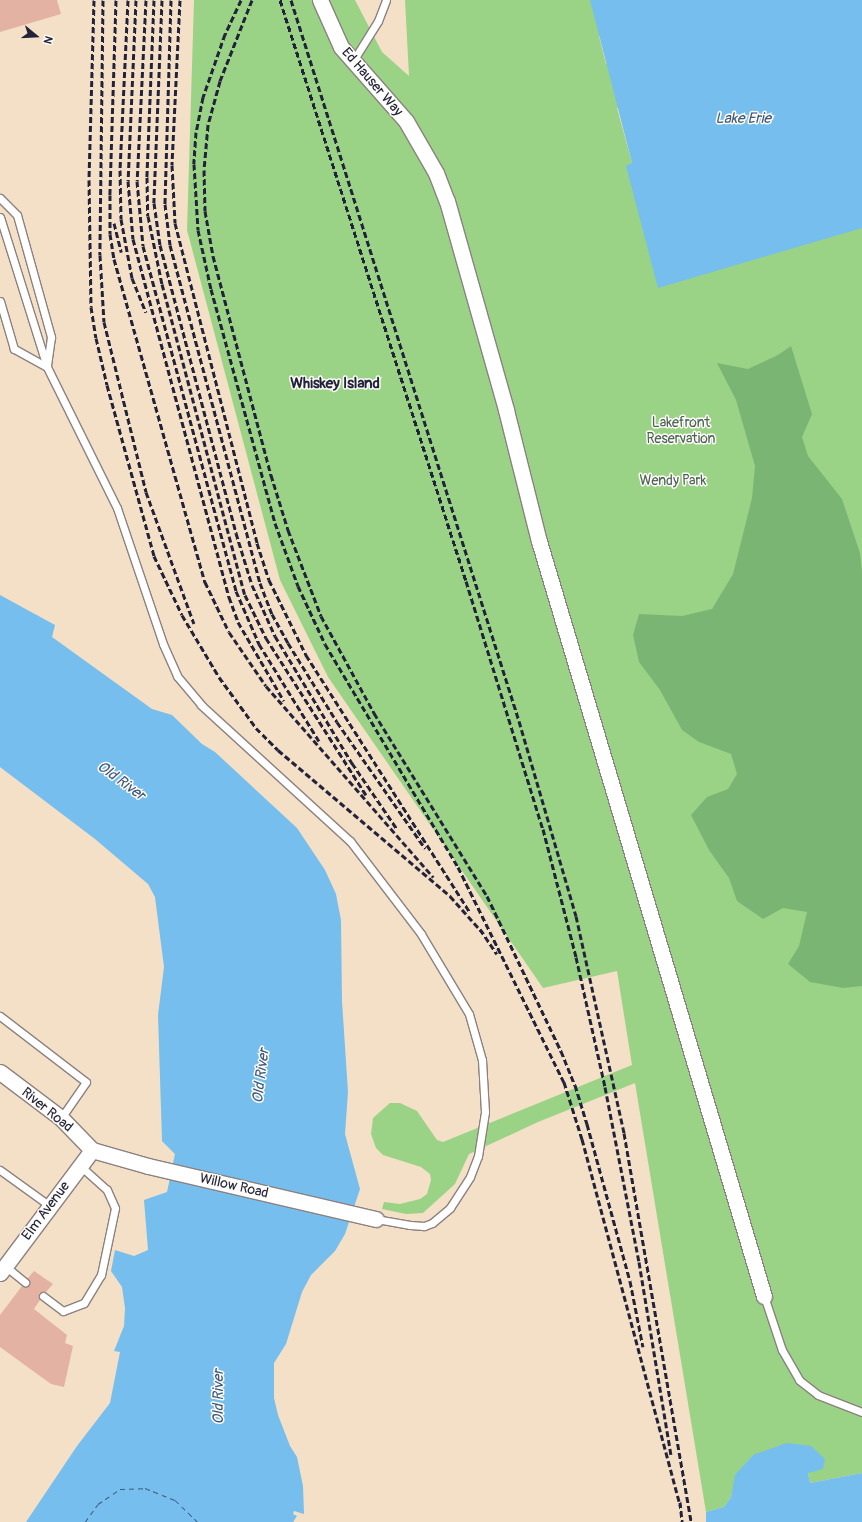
<!DOCTYPE html>
<html>
<head>
<meta charset="utf-8">
<style>
	body { margin:0 }
	#map { position:relative; width:862px; height:1522px; overflow:hidden; background:#f4e0c6; font-family:Pangolin,sans-serif }
	div>[style] { position:absolute }
	.green>* { inset:0; background:#9ad386 }
	.forest>* { inset:0; background:#7bb573 }
	.water>* { inset:0; background:#75beed }
	.ferry>* { height:1px; margin-top:-0.5px; transform-origin:0; background:repeating-linear-gradient(90deg,#3f5979 0 5px,transparent 0 9px) }
	.building>* { inset:0; background:#e3b2a3 }
	.roads { filter:drop-shadow(1px 0 #8b8180) drop-shadow(-1px 0 #8b8180) drop-shadow(0 1px #8b8180) drop-shadow(0 -1px #8b8180) }
	.service>* { height:7px; margin:-3.5px; padding:0 3.5px; transform-origin:3.5px; border-radius:3.5px; background:#fff }
	.minor>* { height:15px; margin:-7.5px; padding:0 7.5px; transform-origin:7.5px; border-radius:7.5px; background:#fff }
	.rail>* { height:3px; margin-top:-1.5px; transform-origin:0; background:repeating-linear-gradient(90deg,#22223b 0 6px,transparent 0 9px) }
	span { translate:-50% -50%; white-space:nowrap; text-align:center; line-height:1.15; -webkit-text-stroke:3px #fdfcf7; paint-order:stroke }
	.street-label { font-size:14px; color:#22223b }
	.park-label { font-size:14px; color:#4c6055 }
	.water-label { font-size:15px; color:#3f5979; font-style:italic }
	.neighbourhood-label { font-size:15px; color:#22223b; font-weight:700 }
	.north { position:absolute; left:16px; top:16px; width:40px; height:40px; -webkit-text-stroke:3px #fdfcf7; paint-order:stroke; rotate:108deg; font-size:11px; font-weight:700; line-height:16px; text-align:center; color:#22223b }
	.north::after { content:''; display:block; margin:auto; width:14px; height:18px; background:#22223b; clip-path:polygon(50% 0,100% 100%,50% 72%,0 100%) }
</style>
</head>
<body>
<div id="map">
	<div class="green">
		<i style="clip-path:polygon(194px 0,355px 0,382px 52px,409px 76px,405px 0,716px 0,599px 36px,606px 64px,810px 0,862px 0,862px 31px,617px 108px,632px 163px,862px 183px,862px 1473px,810px 1483px,808px 1473px,753px 1455px,736px 1475px,731px 1497px,724px 1507px,706px 1512px,635px 1083px,538px 1122px,469px 1154px,455px 1184px,423px 1213px,406px 1214px,382px 1209px,384px 1202px,400px 1204px,420px 1199px,427px 1194px,431px 1180px,430px 1174px,421px 1167px,383px 1155px,376px 1148px,371px 1134px,373px 1118px,390px 1103px,400px 1103px,417px 1111px,437px 1140px,443px 1142px,632px 1065px,617px 971px,543px 988px,328px 677px,280px 580px,187px 230px)"></i>
	</div>
	<div class="forest">
		<i style="clip-path:polygon(791px 346px,812px 414px,802px 437px,808px 456px,842px 499px,860px 553px,862px 572px,862px 986px,843px 988px,810px 982px,788px 964px,799px 946px,807px 912px,783px 908px,763px 919px,737px 901px,729px 878px,709px 850px,691px 815px,707px 797px,728px 789px,737px 774px,731px 754px,699px 742px,682px 730px,660px 690px,639px 662px,633px 635px,639px 614px,682px 616px,712px 609px,733px 574px,752px 498px,755px 466px,736px 400px,717px 363px,748px 369px,778px 355px)"></i>
	</div>
	<div class="water">
		<i style="clip-path:polygon(590px 0,862px 0,862px 228px,658px 288px,626px 166px,632px 163px)"></i>
		<i style="clip-path:polygon(0 595px,55px 625px,52px 637px,152px 709px,172px 715px,202px 744px,215px 752px,297px 828px,325px 870px,336px 894px,341px 920px,342px 1001px,348px 1092px,345px 1134px,360px 1189px,345px 1234px,335px 1251px,311px 1275px,302px 1292px,286px 1344px,274px 1363px,274px 1398px,278px 1415px,290px 1446px,297px 1457px,303px 1486px,304px 1514px,294px 1511px,293px 1514px,297px 1516px,293px 1522px,26px 1522px,77px 1446px,110px 1403px,120px 1352px,114px 1351px,124px 1326px,125px 1308px,122px 1287px,111px 1271px,115px 1250px,134px 1256px,148px 1250px,144px 1200px,167px 1192px,175px 1154px,162px 1141px,158px 1015px,164px 967px,155px 897px,148px 884px,95px 839px,0 767px)"></i>
		<i style="clip-path:polygon(787px 1443px,811px 1446px,825px 1459px,823px 1469px,808px 1473px,810px 1483px,862px 1473px,862px 1522px,706px 1522px,706px 1512px,724px 1507px,731px 1497px,735px 1475px,753px 1455px)"></i>
	</div>
	<div class="ferry">
		<i style="left:85px;top:1522px;width:22px;rotate:-54deg"></i>
		<i style="left:98px;top:1504px;width:27px;rotate:-34deg"></i>
		<i style="left:120px;top:1489px;width:25px;rotate:-2deg"></i>
		<i style="left:145px;top:1488px;width:32px;rotate:22deg"></i>
		<i style="left:175px;top:1500px;width:32px;rotate:44deg"></i>
	</div>
	<div class="building">
		<i style="clip-path:polygon(0 0,57px 0,61px 14px,0 32px)"></i>
		<i style="clip-path:polygon(34px 1271px,53px 1284px,46px 1292px,39px 1293px,40px 1300px,34px 1309px,67px 1335px,65px 1343px,73px 1346px,64px 1387px,51px 1384px,0 1347px,0 1315px,22px 1286px,29px 1285px,28px 1278px)"></i>
	</div>
	<div class="roads">
		<div class="service">
			<i style="left:353px;top:61px;width:47px;rotate:-58deg"></i>
			<i style="left:378px;top:21px;width:22px;rotate:-69deg"></i>
			<i style="left:0;top:198px;width:24px;rotate:45deg"></i>
			<i style="left:17px;top:215px;width:127px;rotate:74.4deg"></i>
			<i style="left:51px;top:337px;width:30px;rotate:98deg"></i>
			<i style="left:47px;top:367px;width:38px;rotate:-151deg"></i>
			<i style="left:14px;top:349px;width:50px;rotate:-106.3deg"></i>
			<i style="left:0;top:217px;width:157px;rotate:72.6deg"></i>
			<i style="left:47px;top:367px;width:157px;rotate:63.6deg"></i>
			<i style="left:117px;top:508px;width:144px;rotate:71.3deg"></i>
			<i style="left:163px;top:644px;width:35px;rotate:66deg"></i>
			<i style="left:177px;top:676px;width:38px;rotate:50deg"></i>
			<i style="left:201px;top:705px;width:202px;rotate:42.4deg"></i>
			<i style="left:350px;top:841px;width:117px;rotate:52.6deg"></i>
			<i style="left:421px;top:934px;width:93px;rotate:59deg"></i>
			<i style="left:469px;top:1014px;width:48px;rotate:74.2deg"></i>
			<i style="left:482px;top:1060px;width:52px;rotate:86.7deg"></i>
			<i style="left:485px;top:1112px;width:45px;rotate:99deg"></i>
			<i style="left:478px;top:1156px;width:22px;rotate:111deg"></i>
			<i style="left:470px;top:1177px;width:37px;rotate:123deg"></i>
			<i style="left:450px;top:1208px;width:23px;rotate:140deg"></i>
			<i style="left:432px;top:1223px;width:9px;rotate:159deg"></i>
			<i style="left:424px;top:1226px;width:14px;rotate:-176deg"></i>
			<i style="left:410px;top:1225px;width:35px;rotate:-170deg"></i>
			<i style="left:0;top:1016px;width:108px;rotate:37.5deg"></i>
			<i style="left:86px;top:1082px;width:44px;rotate:124.8deg"></i>
			<i style="left:0;top:1170px;width:62px;rotate:35.8deg"></i>
			<i style="left:5px;top:1266px;width:26px;rotate:39deg"></i>
			<i style="left:43px;top:1296px;width:25px;rotate:37deg"></i>
			<i style="left:63px;top:1311px;width:22px;rotate:-21deg"></i>
			<i style="left:84px;top:1303px;width:33px;rotate:-59deg"></i>
			<i style="left:101px;top:1275px;width:68px;rotate:-78.2deg"></i>
			<i style="left:115px;top:1208px;width:20px;rotate:-114deg"></i>
			<i style="left:107px;top:1190px;width:36px;rotate:-138deg"></i>
			<i style="left:764px;top:1296px;width:57px;rotate:71.6deg"></i>
			<i style="left:782px;top:1350px;width:34px;rotate:60deg"></i>
			<i style="left:799px;top:1380px;width:24px;rotate:38deg"></i>
			<i style="left:818px;top:1395px;width:47px;rotate:21.1deg"></i>
		</div>
		<div class="minor">
			<i style="left:320px;top:0;width:51px;rotate:65.9deg"></i>
			<i style="left:341px;top:47px;width:98px;rotate:48.7deg"></i>
			<i style="left:406px;top:121px;width:60px;rotate:60deg"></i>
			<i style="left:436px;top:173px;width:30px;rotate:69deg"></i>
			<i style="left:447px;top:201px;width:217px;rotate:74.2deg"></i>
			<i style="left:506px;top:410px;width:135px;rotate:75.9deg"></i>
			<i style="left:539px;top:541px;width:788px;rotate:73.41deg"></i>
			<i style="left:0;top:1072px;width:76px;rotate:37deg"></i>
			<i style="left:61px;top:1118px;width:45px;rotate:45.9deg"></i>
			<i style="left:92px;top:1150px;width:58px;rotate:15.9deg"></i>
			<i style="left:148px;top:1166px;width:234px;rotate:13.1deg"></i>
			<i style="left:0;top:1273px;width:154px;rotate:-53.2deg"></i>
		</div>
	</div>
	<div class="rail">
		<i style="left:94px;top:0;width:180px;rotate:91.6deg"></i>
		<i style="left:89px;top:180px;width:127px;rotate:89.1deg"></i>
		<i style="left:91px;top:307px;width:31px;rotate:81deg"></i>
		<i style="left:96px;top:338px;width:48px;rotate:76.8deg"></i>
		<i style="left:107px;top:385px;width:177px;rotate:74.6deg"></i>
		<i style="left:154px;top:556px;width:65px;rotate:64.6deg"></i>
		<i style="left:182px;top:615px;width:72px;rotate:59.2deg"></i>
		<i style="left:219px;top:677px;width:63px;rotate:54deg"></i>
		<i style="left:256px;top:728px;width:31px;rotate:45deg"></i>
		<i style="left:278px;top:750px;width:226px;rotate:40.3deg"></i>
		<i style="left:450px;top:896px;width:50px;rotate:48.3deg"></i>
		<i style="left:103px;top:0;width:255px;rotate:90.7deg"></i>
		<i style="left:100px;top:255px;width:67px;rotate:86.6deg"></i>
		<i style="left:104px;top:322px;width:175px;rotate:76.1deg"></i>
		<i style="left:146px;top:492px;width:140px;rotate:70deg"></i>
		<i style="left:116px;top:0;width:195px;rotate:91.8deg"></i>
		<i style="left:110px;top:195px;width:39px;rotate:90deg"></i>
		<i style="left:110px;top:234px;width:25px;rotate:81deg"></i>
		<i style="left:114px;top:259px;width:336px;rotate:74.3deg"></i>
		<i style="left:205px;top:582px;width:55px;rotate:64.4deg"></i>
		<i style="left:229px;top:632px;width:65px;rotate:55.6deg"></i>
		<i style="left:266px;top:686px;width:254px;rotate:48.8deg"></i>
		<i style="left:128px;top:0;width:170px;rotate:92.7deg"></i>
		<i style="left:120px;top:170px;width:49px;rotate:88.8deg"></i>
		<i style="left:121px;top:219px;width:60px;rotate:79.4deg"></i>
		<i style="left:132px;top:278px;width:37px;rotate:68deg"></i>
		<i style="left:136px;top:0;width:181px;rotate:92.5deg"></i>
		<i style="left:128px;top:181px;width:58px;rotate:85.1deg"></i>
		<i style="left:133px;top:239px;width:371px;rotate:75deg"></i>
		<i style="left:229px;top:597px;width:27px;rotate:70deg"></i>
		<i style="left:238px;top:622px;width:91px;rotate:59.8deg"></i>
		<i style="left:146px;top:0;width:181px;rotate:92.8deg"></i>
		<i style="left:137px;top:181px;width:65px;rotate:84.7deg"></i>
		<i style="left:143px;top:246px;width:357px;rotate:74.9deg"></i>
		<i style="left:236px;top:591px;width:58px;rotate:66.5deg"></i>
		<i style="left:259px;top:644px;width:114px;rotate:58.3deg"></i>
		<i style="left:154px;top:0;width:177px;rotate:92.3deg"></i>
		<i style="left:147px;top:177px;width:39px;rotate:89deg"></i>
		<i style="left:148px;top:216px;width:69px;rotate:78.4deg"></i>
		<i style="left:162px;top:284px;width:322px;rotate:75.1deg"></i>
		<i style="left:245px;top:595px;width:48px;rotate:64deg"></i>
		<i style="left:266px;top:638px;width:186px;rotate:57.5deg"></i>
		<i style="left:162px;top:0;width:203px;rotate:92.3deg"></i>
		<i style="left:154px;top:203px;width:42px;rotate:81.9deg"></i>
		<i style="left:160px;top:245px;width:298px;rotate:75.2deg"></i>
		<i style="left:236px;top:533px;width:54px;rotate:72.9deg"></i>
		<i style="left:252px;top:585px;width:56px;rotate:65.7deg"></i>
		<i style="left:275px;top:636px;width:149px;rotate:58.8deg"></i>
		<i style="left:352px;top:763px;width:80px;rotate:55.7deg"></i>
		<i style="left:171px;top:0;width:204px;rotate:91.7deg"></i>
		<i style="left:165px;top:204px;width:41px;rotate:83deg"></i>
		<i style="left:170px;top:245px;width:350px;rotate:75.1deg"></i>
		<i style="left:260px;top:583px;width:33px;rotate:69deg"></i>
		<i style="left:272px;top:614px;width:33px;rotate:61deg"></i>
		<i style="left:288px;top:643px;width:93px;rotate:58.2deg"></i>
		<i style="left:337px;top:722px;width:154px;rotate:55.1deg"></i>
		<i style="left:180px;top:0;width:165px;rotate:92.8deg"></i>
		<i style="left:172px;top:165px;width:58px;rotate:87deg"></i>
		<i style="left:175px;top:223px;width:330px;rotate:75.6deg"></i>
		<i style="left:257px;top:543px;width:39px;rotate:72deg"></i>
		<i style="left:269px;top:580px;width:84px;rotate:63.7deg"></i>
		<i style="left:306px;top:655px;width:305px;rotate:57.5deg"></i>
		<i style="left:241px;top:0;width:38px;rotate:115deg"></i>
		<i style="left:225px;top:34px;width:67px;rotate:109.2deg"></i>
		<i style="left:203px;top:97px;width:36px;rotate:101deg"></i>
		<i style="left:196px;top:132px;width:32px;rotate:94deg"></i>
		<i style="left:194px;top:164px;width:66px;rotate:86.5deg"></i>
		<i style="left:198px;top:230px;width:60px;rotate:77.6deg"></i>
		<i style="left:211px;top:289px;width:243px;rotate:74.7deg"></i>
		<i style="left:275px;top:523px;width:67px;rotate:69.9deg"></i>
		<i style="left:298px;top:586px;width:64px;rotate:65deg"></i>
		<i style="left:325px;top:644px;width:260px;rotate:59.2deg"></i>
		<i style="left:458px;top:867px;width:240px;rotate:63.8deg"></i>
		<i style="left:564px;top:1082px;width:60px;rotate:72.5deg"></i>
		<i style="left:582px;top:1139px;width:380px;rotate:75deg"></i>
		<i style="left:252px;top:0;width:87px;rotate:111.6deg"></i>
		<i style="left:220px;top:81px;width:46px;rotate:105.3deg"></i>
		<i style="left:208px;top:125px;width:45px;rotate:95.1deg"></i>
		<i style="left:204px;top:170px;width:41px;rotate:88.6deg"></i>
		<i style="left:205px;top:211px;width:46px;rotate:79.9deg"></i>
		<i style="left:213px;top:256px;width:227px;rotate:75.2deg"></i>
		<i style="left:271px;top:475px;width:58px;rotate:72.8deg"></i>
		<i style="left:288px;top:530px;width:92px;rotate:69deg"></i>
		<i style="left:321px;top:616px;width:111px;rotate:61.3deg"></i>
		<i style="left:374px;top:713px;width:215px;rotate:58.3deg"></i>
		<i style="left:487px;top:896px;width:172px;rotate:64.5deg"></i>
		<i style="left:561px;top:1051px;width:37px;rotate:68deg"></i>
		<i style="left:575px;top:1085px;width:41px;rotate:72.9deg"></i>
		<i style="left:587px;top:1124px;width:163px;rotate:74.7deg"></i>
		<i style="left:630px;top:1281px;width:67px;rotate:78.9deg"></i>
		<i style="left:280px;top:0;width:610px;rotate:72.25deg"></i>
		<i style="left:466px;top:581px;width:260px;rotate:72.8deg"></i>
		<i style="left:543px;top:829px;width:132px;rotate:75.5deg"></i>
		<i style="left:576px;top:957px;width:133px;rotate:77.4deg"></i>
		<i style="left:605px;top:1087px;width:178px;rotate:79deg"></i>
		<i style="left:639px;top:1262px;width:196px;rotate:80.6deg"></i>
		<i style="left:291px;top:0;width:756px;rotate:72.45deg"></i>
		<i style="left:519px;top:721px;width:203px;rotate:73.7deg"></i>
		<i style="left:576px;top:916px;width:222px;rotate:77.5deg"></i>
		<i style="left:624px;top:1133px;width:395px;rotate:80.2deg"></i>
		<i style="left:114px;top:223px;width:30px;rotate:76deg"></i>
		<i style="left:480px;top:929px;width:30px;rotate:56deg"></i>
		<i style="left:680px;top:1502px;width:20px;rotate:84deg"></i>
	</div>
	<div class="street-label">
		<span style="left:372px;top:82px;rotate:49deg">Ed Hauser Way</span>
		<span style="left:47px;top:1110px;rotate:39deg">River Road</span>
		<span style="left:234px;top:1186px;rotate:13deg">Willow Road</span>
		<span style="left:46px;top:1211px;rotate:-53deg">Elm Avenue</span>
	</div>
	<div class="park-label">
		<span style="left:681px;top:431px">Lakefront<br>Reservation</span>
		<span style="left:673px;top:481px">Wendy Park</span>
	</div>
	<div class="water-label">
		<span style="left:743px;top:119px">Lake Erie</span>
		<span style="left:121px;top:781px;rotate:36deg">Old River</span>
		<span style="left:261px;top:1076px;rotate:-83deg">Old River</span>
		<span style="left:219px;top:1397px;rotate:-90deg">Old River</span>
	</div>
	<div class="neighbourhood-label">
		<span style="left:335px;top:384px">Whiskey Island</span>
	</div>
	<div class="north">N</div>
</div>
</body>
</html>
